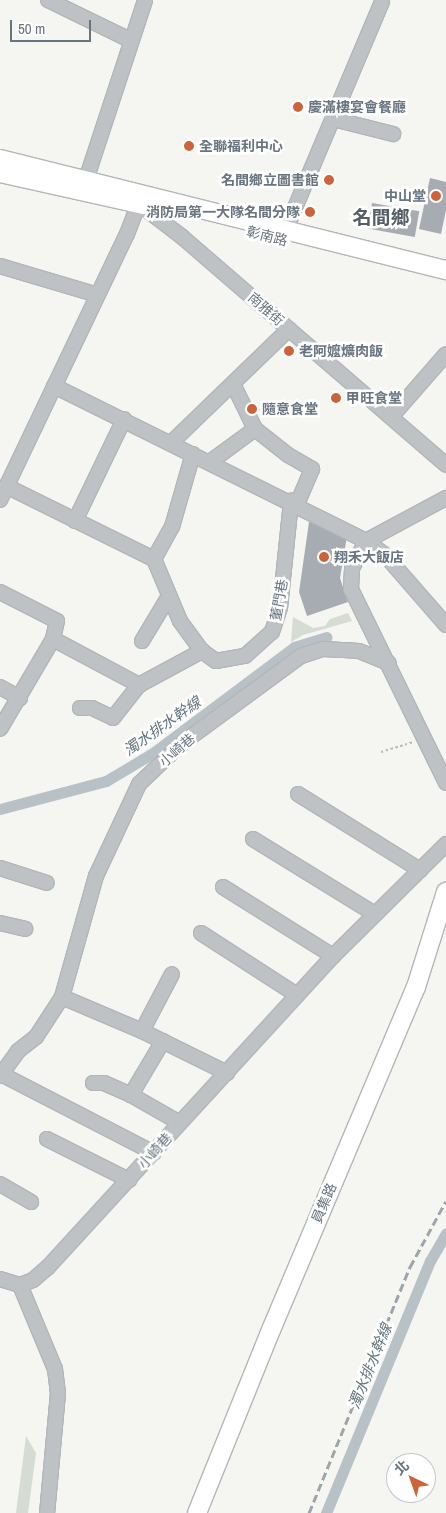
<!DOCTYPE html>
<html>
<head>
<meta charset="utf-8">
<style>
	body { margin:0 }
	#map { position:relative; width:446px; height:1513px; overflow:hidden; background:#f5f5f2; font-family:"Archivo Narrow","Noto Sans TC",sans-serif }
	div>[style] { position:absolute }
	.green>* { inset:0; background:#d6dbd4 }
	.canal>* { height:11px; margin:-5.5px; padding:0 5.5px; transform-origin:5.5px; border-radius:5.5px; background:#b8c1c5 }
	.building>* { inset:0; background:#a6acb1; transform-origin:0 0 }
	.path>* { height:2px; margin-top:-1px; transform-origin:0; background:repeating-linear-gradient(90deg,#b9bbbd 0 2.5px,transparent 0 5px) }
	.roads { filter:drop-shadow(1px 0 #b3b6b9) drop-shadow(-1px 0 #b3b6b9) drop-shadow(0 1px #b3b6b9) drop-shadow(0 -1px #b3b6b9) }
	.minor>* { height:14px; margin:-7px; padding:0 7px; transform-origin:7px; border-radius:7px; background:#bfc2c5 }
	.major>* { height:18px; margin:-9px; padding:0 9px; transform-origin:9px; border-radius:9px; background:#fff }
	.rail>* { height:3px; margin-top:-1.5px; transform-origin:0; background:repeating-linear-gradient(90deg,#9fa4a9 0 8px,transparent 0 12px) }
	.dots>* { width:14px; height:14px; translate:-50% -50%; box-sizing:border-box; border:2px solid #fff; border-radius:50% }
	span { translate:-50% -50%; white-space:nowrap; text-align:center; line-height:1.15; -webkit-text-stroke:5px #fff; paint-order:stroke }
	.poi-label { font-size:14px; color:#68747f; font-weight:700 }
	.left { translate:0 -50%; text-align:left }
	.right { translate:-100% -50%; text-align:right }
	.street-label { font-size:14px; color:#68747f }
	.water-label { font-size:15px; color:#63747c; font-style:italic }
	.district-label { font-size:19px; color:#555d65; font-weight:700 }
	.north { position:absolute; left:386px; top:1453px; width:50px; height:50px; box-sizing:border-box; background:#fff; border:1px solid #c3c7cc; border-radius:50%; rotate:318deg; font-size:14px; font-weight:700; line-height:20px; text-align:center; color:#68747f }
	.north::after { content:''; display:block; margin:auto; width:18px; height:22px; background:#cc633b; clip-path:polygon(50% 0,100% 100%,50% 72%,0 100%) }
	.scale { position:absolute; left:10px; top:20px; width:81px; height:22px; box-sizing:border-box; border:2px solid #68747f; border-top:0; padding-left:6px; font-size:15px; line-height:18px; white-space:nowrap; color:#68747f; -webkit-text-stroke:4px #fff; paint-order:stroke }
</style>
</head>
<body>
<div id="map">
	<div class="green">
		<i style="clip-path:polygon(348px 613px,352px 621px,303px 635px,291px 642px,293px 617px,313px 628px,325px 626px,330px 619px)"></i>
		<i style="clip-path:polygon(26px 1436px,36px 1453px,28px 1513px,16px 1513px)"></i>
	</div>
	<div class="canal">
		<i style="left:0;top:809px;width:110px;rotate:-14.8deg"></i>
		<i style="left:106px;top:781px;width:55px;rotate:-30.8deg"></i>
		<i style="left:153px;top:753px;width:176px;rotate:-36.9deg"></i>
		<i style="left:294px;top:647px;width:34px;rotate:-17deg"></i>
		<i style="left:326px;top:1513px;width:273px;rotate:-67.6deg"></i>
		<i style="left:430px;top:1261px;width:32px;rotate:-60deg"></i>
	</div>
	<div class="building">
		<i style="clip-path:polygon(430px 178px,446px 182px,446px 210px,441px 234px,419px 229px)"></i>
		<i style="left:372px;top:203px;width:48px;height:26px;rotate:10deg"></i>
		<i style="clip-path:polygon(309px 522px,347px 536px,340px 578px,348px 602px,307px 616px,299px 592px)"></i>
	</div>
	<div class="path">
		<i style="left:381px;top:752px;width:34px;rotate:-17deg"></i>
	</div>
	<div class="roads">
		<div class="minor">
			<i style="left:48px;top:0;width:91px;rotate:26deg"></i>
			<i style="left:333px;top:119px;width:62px;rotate:14deg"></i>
			<i style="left:83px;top:189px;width:199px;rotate:-71.8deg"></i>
			<i style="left:139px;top:204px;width:53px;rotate:37.3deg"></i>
			<i style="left:181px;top:236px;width:350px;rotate:40.8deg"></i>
			<i style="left:286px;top:229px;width:246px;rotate:-67.1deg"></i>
			<i style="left:0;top:266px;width:102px;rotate:16.5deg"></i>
			<i style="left:233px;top:384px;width:50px;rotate:63.9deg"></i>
			<i style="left:255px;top:429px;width:42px;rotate:38.2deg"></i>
			<i style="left:288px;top:455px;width:28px;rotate:30deg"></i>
			<i style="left:312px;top:469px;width:38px;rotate:113deg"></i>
			<i style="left:54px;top:386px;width:348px;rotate:26.4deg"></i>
			<i style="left:366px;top:541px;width:24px;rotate:36deg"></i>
			<i style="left:385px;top:555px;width:93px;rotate:48.9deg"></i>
			<i style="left:392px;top:416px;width:82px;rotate:-48.9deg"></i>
			<i style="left:171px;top:443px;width:164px;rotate:-44deg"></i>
			<i style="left:210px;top:462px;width:56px;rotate:-36.3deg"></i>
			<i style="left:6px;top:486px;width:165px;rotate:26.3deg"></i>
			<i style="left:154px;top:559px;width:67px;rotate:67.2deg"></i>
			<i style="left:180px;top:621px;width:37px;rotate:54deg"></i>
			<i style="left:202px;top:651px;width:17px;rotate:36deg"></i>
			<i style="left:216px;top:661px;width:29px;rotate:-10deg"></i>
			<i style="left:245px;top:656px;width:36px;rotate:-42deg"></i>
			<i style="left:272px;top:632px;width:25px;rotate:-72deg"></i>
			<i style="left:280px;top:608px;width:108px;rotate:-84.1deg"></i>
			<i style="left:0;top:500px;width:295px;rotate:-64.5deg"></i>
			<i style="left:127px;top:234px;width:40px;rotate:-69deg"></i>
			<i style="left:75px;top:521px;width:113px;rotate:-64.3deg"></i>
			<i style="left:366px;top:541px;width:31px;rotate:117deg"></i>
			<i style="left:352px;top:569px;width:20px;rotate:93deg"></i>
			<i style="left:351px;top:589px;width:216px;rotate:63.9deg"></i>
			<i style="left:366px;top:541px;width:91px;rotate:-28.3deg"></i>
			<i style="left:154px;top:559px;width:37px;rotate:-61deg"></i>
			<i style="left:172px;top:527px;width:76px;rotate:-74deg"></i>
			<i style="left:0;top:592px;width:64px;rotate:27deg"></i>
			<i style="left:57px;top:621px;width:18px;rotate:103deg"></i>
			<i style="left:53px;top:639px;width:104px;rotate:120.5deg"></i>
			<i style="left:53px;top:639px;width:98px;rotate:28.1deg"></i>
			<i style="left:142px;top:641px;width:52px;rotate:-59deg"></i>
			<i style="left:0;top:687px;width:23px;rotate:29deg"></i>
			<i style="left:80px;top:708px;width:12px"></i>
			<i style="left:92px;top:708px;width:23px;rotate:25deg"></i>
			<i style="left:113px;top:718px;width:42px;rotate:-51.8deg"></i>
			<i style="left:139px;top:685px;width:72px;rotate:-28.4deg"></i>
			<i style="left:298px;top:794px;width:144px;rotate:31.9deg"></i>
			<i style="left:253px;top:839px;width:143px;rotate:31.6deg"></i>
			<i style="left:0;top:868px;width:49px;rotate:17.7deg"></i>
			<i style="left:223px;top:887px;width:130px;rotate:32.1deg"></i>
			<i style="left:0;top:923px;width:26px;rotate:13deg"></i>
			<i style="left:201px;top:933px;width:114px;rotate:32.9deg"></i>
			<i style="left:62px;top:997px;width:87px;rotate:23deg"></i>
			<i style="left:142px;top:1031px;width:95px;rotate:26.3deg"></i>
			<i style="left:142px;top:1031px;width:64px;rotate:-62.2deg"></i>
			<i style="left:163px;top:1041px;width:63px;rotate:120.7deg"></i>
			<i style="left:131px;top:1095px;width:56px;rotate:29.7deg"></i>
			<i style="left:1px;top:1074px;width:172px;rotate:27.3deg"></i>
			<i style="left:0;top:1076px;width:31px;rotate:-54deg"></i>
			<i style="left:18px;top:1051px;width:23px;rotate:-38deg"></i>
			<i style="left:36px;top:1037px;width:48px;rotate:-57deg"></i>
			<i style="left:62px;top:997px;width:126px;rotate:-74.3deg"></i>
			<i style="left:96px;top:876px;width:102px;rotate:-64.9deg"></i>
			<i style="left:139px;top:784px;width:58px;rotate:-43.6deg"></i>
			<i style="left:181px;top:744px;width:149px;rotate:-36.3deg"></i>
			<i style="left:301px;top:656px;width:23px;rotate:-18deg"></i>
			<i style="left:323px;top:649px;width:36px;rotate:3deg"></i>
			<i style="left:359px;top:651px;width:32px;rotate:22deg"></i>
			<i style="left:93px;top:1083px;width:11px"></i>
			<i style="left:104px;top:1083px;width:30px;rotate:24deg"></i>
			<i style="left:47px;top:1139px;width:92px;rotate:26.6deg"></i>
			<i style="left:0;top:1184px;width:36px;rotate:30deg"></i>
			<i style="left:0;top:1279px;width:21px;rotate:17deg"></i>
			<i style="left:20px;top:1285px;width:14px;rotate:-21deg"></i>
			<i style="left:33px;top:1280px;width:20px;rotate:-41deg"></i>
			<i style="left:48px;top:1267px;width:422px;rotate:-47.5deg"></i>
			<i style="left:333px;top:956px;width:159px;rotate:-44.7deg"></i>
			<i style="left:20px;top:1285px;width:91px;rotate:67.4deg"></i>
			<i style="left:55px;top:1369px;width:24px;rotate:83deg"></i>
			<i style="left:58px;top:1393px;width:121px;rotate:95.2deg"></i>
		</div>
		<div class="major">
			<i style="left:0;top:159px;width:460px;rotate:14deg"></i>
			<i style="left:0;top:173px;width:147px;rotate:12.6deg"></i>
			<i style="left:197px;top:1513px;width:197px;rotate:-68deg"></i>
			<i style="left:271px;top:1330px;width:372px;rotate:-67.1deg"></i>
			<i style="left:416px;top:987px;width:100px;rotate:-72.5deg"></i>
		</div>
	</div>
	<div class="rail">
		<i style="left:309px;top:1513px;width:266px;rotate:-67.7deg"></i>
		<i style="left:410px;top:1267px;width:75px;rotate:-61.4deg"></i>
	</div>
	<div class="dots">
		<i style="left:298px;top:107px;background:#cc633b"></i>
		<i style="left:189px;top:146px;background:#cc633b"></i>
		<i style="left:329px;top:180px;background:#cc633b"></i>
		<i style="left:436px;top:196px;background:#cc633b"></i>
		<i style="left:310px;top:212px;background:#cc633b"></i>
		<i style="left:289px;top:351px;background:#cc633b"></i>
		<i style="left:336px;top:398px;background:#cc633b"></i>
		<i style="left:252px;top:409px;background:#cc633b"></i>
		<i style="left:324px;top:557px;background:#cc633b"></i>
	</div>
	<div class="poi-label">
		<span class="left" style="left:308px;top:107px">慶滿樓宴會餐廳</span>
		<span class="left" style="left:199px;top:146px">全聯福利中心</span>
		<span class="right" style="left:319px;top:180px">名間鄉立圖書館</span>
		<span class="right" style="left:426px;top:196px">中山堂</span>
		<span class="right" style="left:300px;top:212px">消防局第一大隊名間分隊</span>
		<span class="left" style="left:299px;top:351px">老阿嬤爌肉飯</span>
		<span class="left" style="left:346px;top:398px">甲旺食堂</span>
		<span class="left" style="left:262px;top:409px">隨意食堂</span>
		<span class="left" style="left:334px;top:557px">翔禾大飯店</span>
	</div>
	<div class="street-label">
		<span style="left:267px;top:236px;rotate:14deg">彰南路</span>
		<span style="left:266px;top:309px;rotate:41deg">南雅街</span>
		<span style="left:279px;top:600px;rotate:-80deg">董門巷</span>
		<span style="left:177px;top:750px;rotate:-41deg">小崎巷</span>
		<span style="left:155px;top:1151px;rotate:-48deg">小崎巷</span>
		<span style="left:324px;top:1203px;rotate:-67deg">員集路</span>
	</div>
	<div class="water-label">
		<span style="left:162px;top:726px;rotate:-35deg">濁水排水幹線</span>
		<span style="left:370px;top:1366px;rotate:-68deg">濁水排水幹線</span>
	</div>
	<div class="district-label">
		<span style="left:381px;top:218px">名間鄉</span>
	</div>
	<div class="north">北</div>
	<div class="scale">50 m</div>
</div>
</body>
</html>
